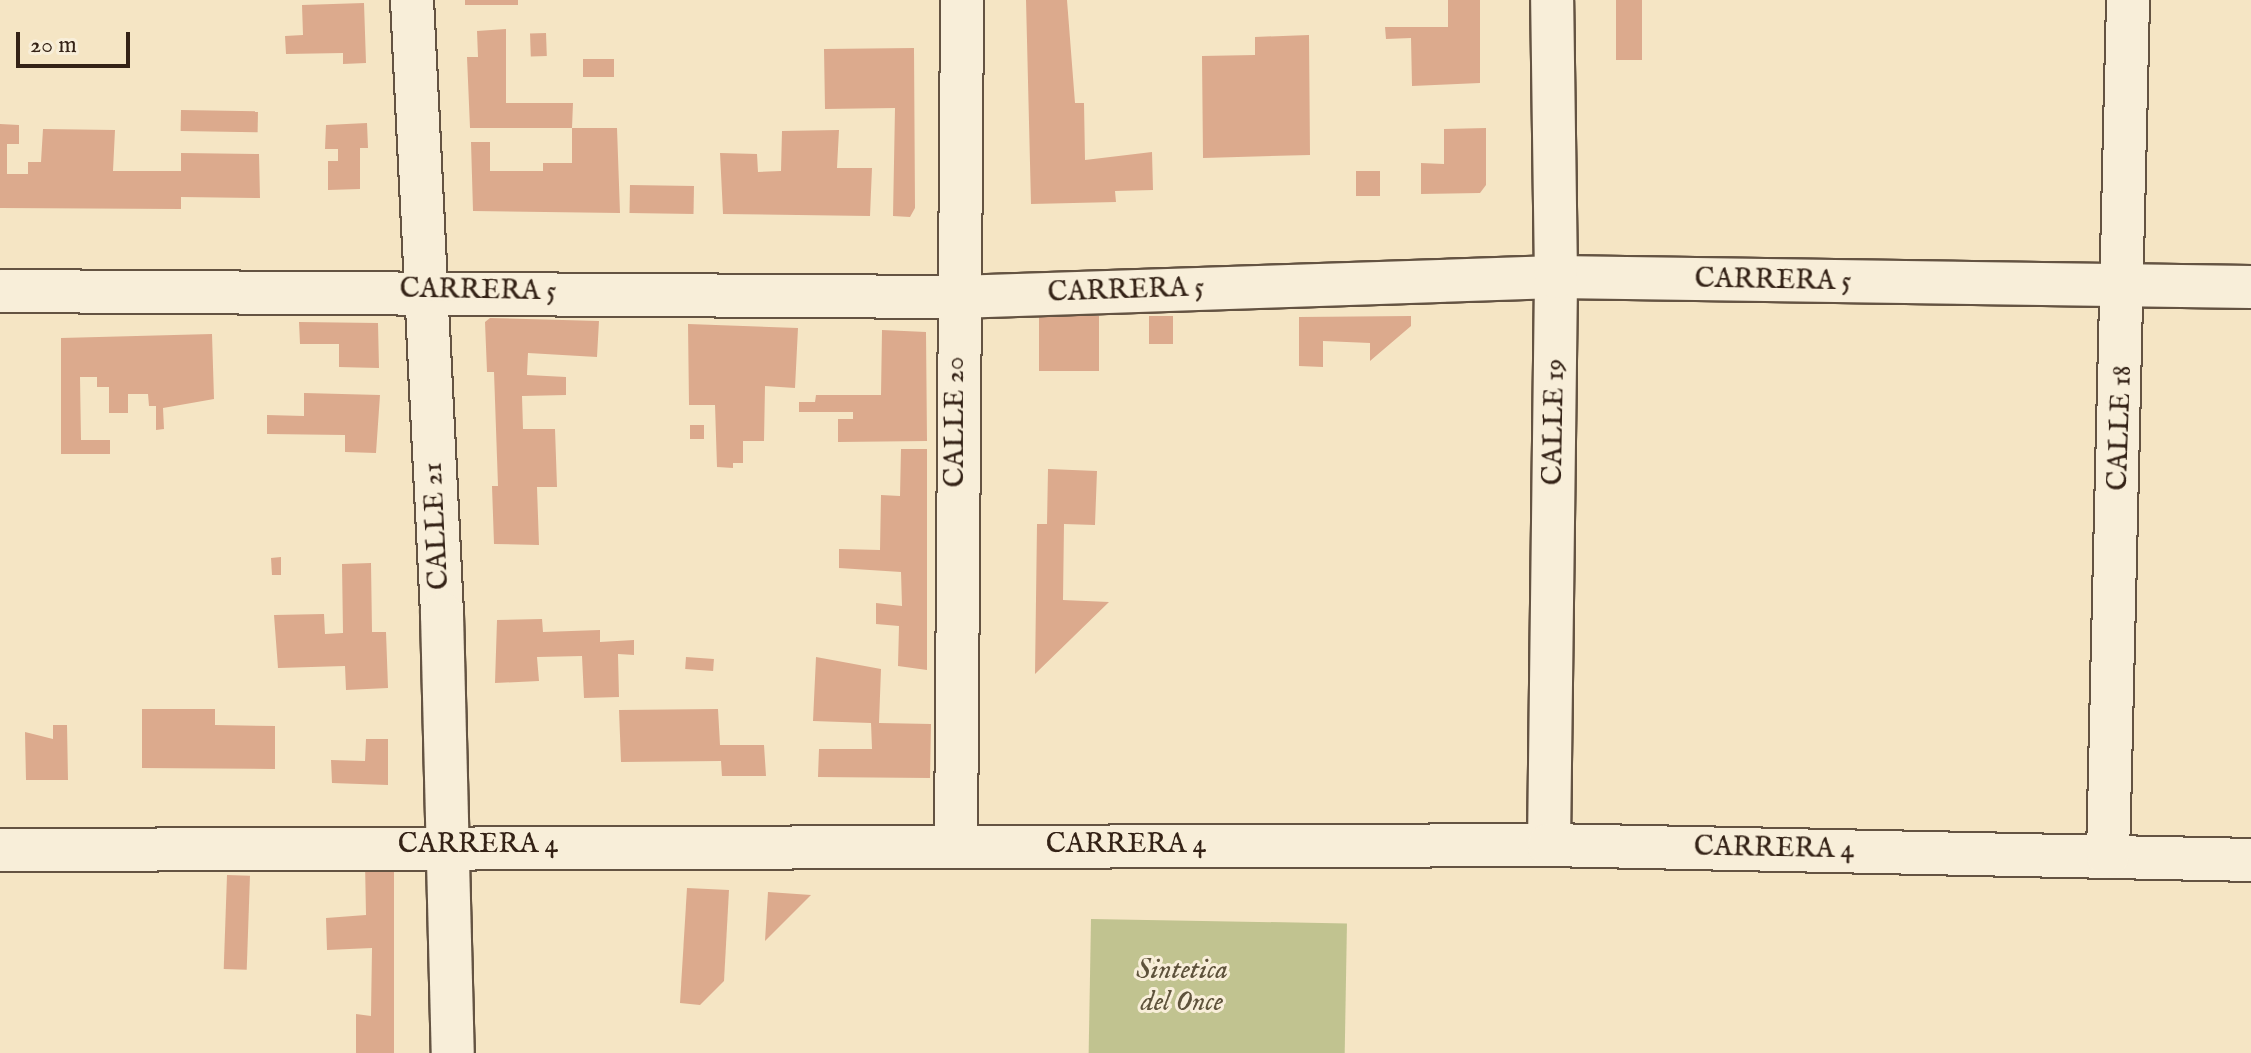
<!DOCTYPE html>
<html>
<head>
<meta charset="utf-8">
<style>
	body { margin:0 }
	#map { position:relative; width:2251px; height:1053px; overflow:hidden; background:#f5e5c4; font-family:"IM FELL English",serif }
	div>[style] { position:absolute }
	.green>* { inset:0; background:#c1c390; transform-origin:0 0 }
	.building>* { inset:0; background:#dcaa8d; transform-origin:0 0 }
	.roads { filter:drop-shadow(2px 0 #645342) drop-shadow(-2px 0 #645342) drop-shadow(0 2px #645342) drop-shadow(0 -2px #645342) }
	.street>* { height:42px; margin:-21px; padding:0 21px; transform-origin:21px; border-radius:21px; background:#f8eed9 }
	span { translate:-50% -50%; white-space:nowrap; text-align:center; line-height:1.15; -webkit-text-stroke:6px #f8eed9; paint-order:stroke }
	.street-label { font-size:28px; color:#342216 }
	.park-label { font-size:28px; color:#5e523b; font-style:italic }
	.scale { position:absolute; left:16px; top:32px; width:114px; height:36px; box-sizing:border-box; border:4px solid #342216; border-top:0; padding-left:10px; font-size:24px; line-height:28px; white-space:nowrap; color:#342216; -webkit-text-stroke:6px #f8eed9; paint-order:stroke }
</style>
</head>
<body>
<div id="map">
	<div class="green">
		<i style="left:1091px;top:919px;width:256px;height:134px;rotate:1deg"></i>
	</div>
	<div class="building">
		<i style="left:465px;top:0;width:53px;height:5px"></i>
		<i style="clip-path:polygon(1026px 0,1067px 0,1075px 103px,1084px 103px,1085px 160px,1152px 152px,1153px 190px,1115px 191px,1116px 202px,1031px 204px)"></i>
		<i style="clip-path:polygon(1448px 0,1480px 0,1480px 83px,1412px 86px,1411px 38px,1386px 39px,1385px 27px,1448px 27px)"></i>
		<i style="left:1616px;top:0;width:26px;height:60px"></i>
		<i style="clip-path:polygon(364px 3px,366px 63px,343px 64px,343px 53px,286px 54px,285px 36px,303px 35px,302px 5px)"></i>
		<i style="clip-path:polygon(506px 29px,506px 103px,573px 103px,572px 128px,470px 128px,467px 57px,478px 57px,477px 31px)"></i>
		<i style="left:546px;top:33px;width:23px;height:16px;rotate:88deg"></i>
		<i style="clip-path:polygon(1309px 35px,1310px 155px,1203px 158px,1202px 56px,1255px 55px,1255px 37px)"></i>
		<i style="clip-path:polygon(914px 48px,915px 208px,910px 217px,893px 216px,895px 108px,825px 109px,824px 49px)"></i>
		<i style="left:583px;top:59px;width:31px;height:18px"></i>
		<i style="left:181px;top:110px;width:77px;height:21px;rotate:1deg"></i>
		<i style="clip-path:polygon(367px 123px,368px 148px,360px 148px,360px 189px,328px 190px,328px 161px,338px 161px,338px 149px,325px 149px,326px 125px)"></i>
		<i style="clip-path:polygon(0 124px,19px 125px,19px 144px,7px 144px,7px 174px,28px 174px,28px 162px,41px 162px,43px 129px,115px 130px,113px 171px,181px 171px,181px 153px,259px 154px,260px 198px,181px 197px,181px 209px,0 208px)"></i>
		<i style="clip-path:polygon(572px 128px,617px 128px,620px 213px,473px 211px,471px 142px,490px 142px,490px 171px,543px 171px,543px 163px,572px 163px)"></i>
		<i style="clip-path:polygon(1486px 128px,1486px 185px,1480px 193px,1421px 194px,1421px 163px,1444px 164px,1444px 129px)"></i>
		<i style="clip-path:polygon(839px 130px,837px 168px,872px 168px,870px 216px,723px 214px,720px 153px,757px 154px,758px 172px,781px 171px,782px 131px)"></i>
		<i style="left:1356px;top:171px;width:24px;height:25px"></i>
		<i style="left:630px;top:185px;width:64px;height:28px;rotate:1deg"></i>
		<i style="left:1039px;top:316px;width:60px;height:55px"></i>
		<i style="left:1149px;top:316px;width:24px;height:28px"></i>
		<i style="clip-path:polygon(1411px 316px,1411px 326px,1370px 361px,1370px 343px,1323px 341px,1323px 367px,1299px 366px,1299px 317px)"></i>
		<i style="clip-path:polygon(490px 318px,599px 321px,597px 357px,528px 353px,527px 375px,566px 377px,566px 395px,522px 396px,523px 429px,555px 429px,557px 487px,537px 487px,539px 545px,494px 544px,492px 486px,498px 486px,494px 372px,487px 372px,485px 322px)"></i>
		<i style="clip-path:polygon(299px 322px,378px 323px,379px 368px,339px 367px,339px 344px,300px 344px)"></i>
		<i style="clip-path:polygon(688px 324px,798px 328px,795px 388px,765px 386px,764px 441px,743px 441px,743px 463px,733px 463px,733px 468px,717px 467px,715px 405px,689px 405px)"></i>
		<i style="clip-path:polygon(882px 330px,926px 332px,927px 441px,838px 442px,838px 419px,853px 419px,853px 412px,799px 412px,799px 402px,815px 402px,816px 395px,881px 395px)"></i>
		<i style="clip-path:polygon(212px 334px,214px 399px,163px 408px,164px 429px,156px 430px,156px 406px,149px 406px,148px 394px,128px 394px,128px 413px,109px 413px,109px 387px,97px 387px,97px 377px,80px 377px,81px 440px,110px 440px,110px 454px,61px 454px,61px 338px)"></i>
		<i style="clip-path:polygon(304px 393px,380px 395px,376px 453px,345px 452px,345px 435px,267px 434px,267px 415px,304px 416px)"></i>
		<i style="left:690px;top:425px;width:14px;height:14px"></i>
		<i style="clip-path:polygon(901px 449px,927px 449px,927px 670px,898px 666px,899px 626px,876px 624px,876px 603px,902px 606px,901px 572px,839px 568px,839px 549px,880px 550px,881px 495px,900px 496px)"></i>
		<i style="clip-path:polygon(1048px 469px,1097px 471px,1095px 525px,1064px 524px,1063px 600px,1109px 602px,1035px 674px,1037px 524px,1047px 524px)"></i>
		<i style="clip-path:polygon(281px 557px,281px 575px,272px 575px,271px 558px)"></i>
		<i style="clip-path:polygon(371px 563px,372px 632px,386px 632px,388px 688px,346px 690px,345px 666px,278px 668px,274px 615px,324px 614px,325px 634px,343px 633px,342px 564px)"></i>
		<i style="clip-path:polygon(542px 619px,543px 632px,600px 630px,600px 642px,634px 640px,634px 655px,618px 654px,619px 697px,584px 698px,582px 656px,537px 657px,539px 681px,495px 683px,497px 620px)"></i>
		<i style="left:686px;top:657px;width:28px;height:12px;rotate:4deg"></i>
		<i style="clip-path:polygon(816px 657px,881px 669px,879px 723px,931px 724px,930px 778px,818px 777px,819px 749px,872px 749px,871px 723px,813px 721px)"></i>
		<i style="clip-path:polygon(142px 709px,215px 709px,215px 725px,275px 726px,275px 769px,142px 768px)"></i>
		<i style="clip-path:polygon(718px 709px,720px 745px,764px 745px,766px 776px,722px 776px,721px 761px,621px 762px,619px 710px)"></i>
		<i style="clip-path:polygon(53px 725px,67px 725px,68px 780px,26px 780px,25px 732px,53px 739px)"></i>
		<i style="clip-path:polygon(366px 739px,388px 739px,388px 785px,332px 783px,331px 760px,365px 761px)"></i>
		<i style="clip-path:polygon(365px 862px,394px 863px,394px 1053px,356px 1053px,356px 1014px,371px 1016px,372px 948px,327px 950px,326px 918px,366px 915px)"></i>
		<i style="left:227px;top:875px;width:23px;height:94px;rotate:2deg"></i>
		<i style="clip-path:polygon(687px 888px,729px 890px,724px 981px,700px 1005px,680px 1003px)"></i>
		<i style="clip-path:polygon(768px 892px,811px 895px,765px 941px)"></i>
	</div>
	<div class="roads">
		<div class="street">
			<i style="left:412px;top:0;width:615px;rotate:87.2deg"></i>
			<i style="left:442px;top:614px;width:439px;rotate:88.6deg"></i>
			<i style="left:0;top:291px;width:957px;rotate:0.36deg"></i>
			<i style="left:957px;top:297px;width:599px;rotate:-1.91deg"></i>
			<i style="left:1556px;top:277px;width:695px;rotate:0.82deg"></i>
			<i style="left:956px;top:845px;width:845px;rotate:-89.59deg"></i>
			<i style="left:1549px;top:845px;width:568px;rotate:-89.29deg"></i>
			<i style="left:1556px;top:277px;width:277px;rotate:-90.8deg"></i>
			<i style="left:0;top:850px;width:1549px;rotate:-0.18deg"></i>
			<i style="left:1549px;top:845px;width:702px;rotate:1.22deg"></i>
			<i style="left:2108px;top:856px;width:856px;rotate:-88.66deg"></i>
		</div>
	</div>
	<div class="street-label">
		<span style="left:1773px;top:281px;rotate:1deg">CARRERA 5</span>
		<span style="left:478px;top:291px;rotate:1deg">CARRERA 5</span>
		<span style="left:1126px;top:291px;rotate:-2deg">CARRERA 5</span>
		<span style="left:956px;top:422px;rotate:-90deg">CALLE 20</span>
		<span style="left:1555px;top:422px;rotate:-89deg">CALLE 19</span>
		<span style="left:2121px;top:428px;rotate:-88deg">CALLE 18</span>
		<span style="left:437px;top:526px;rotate:-93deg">CALLE 21</span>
		<span style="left:478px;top:845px">CARRERA 4</span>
		<span style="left:1126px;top:845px">CARRERA 4</span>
		<span style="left:1774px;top:849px;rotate:1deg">CARRERA 4</span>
	</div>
	<div class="park-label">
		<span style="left:1182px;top:987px">Sintetica<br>del Once</span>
	</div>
	<div class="scale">20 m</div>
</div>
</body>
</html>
